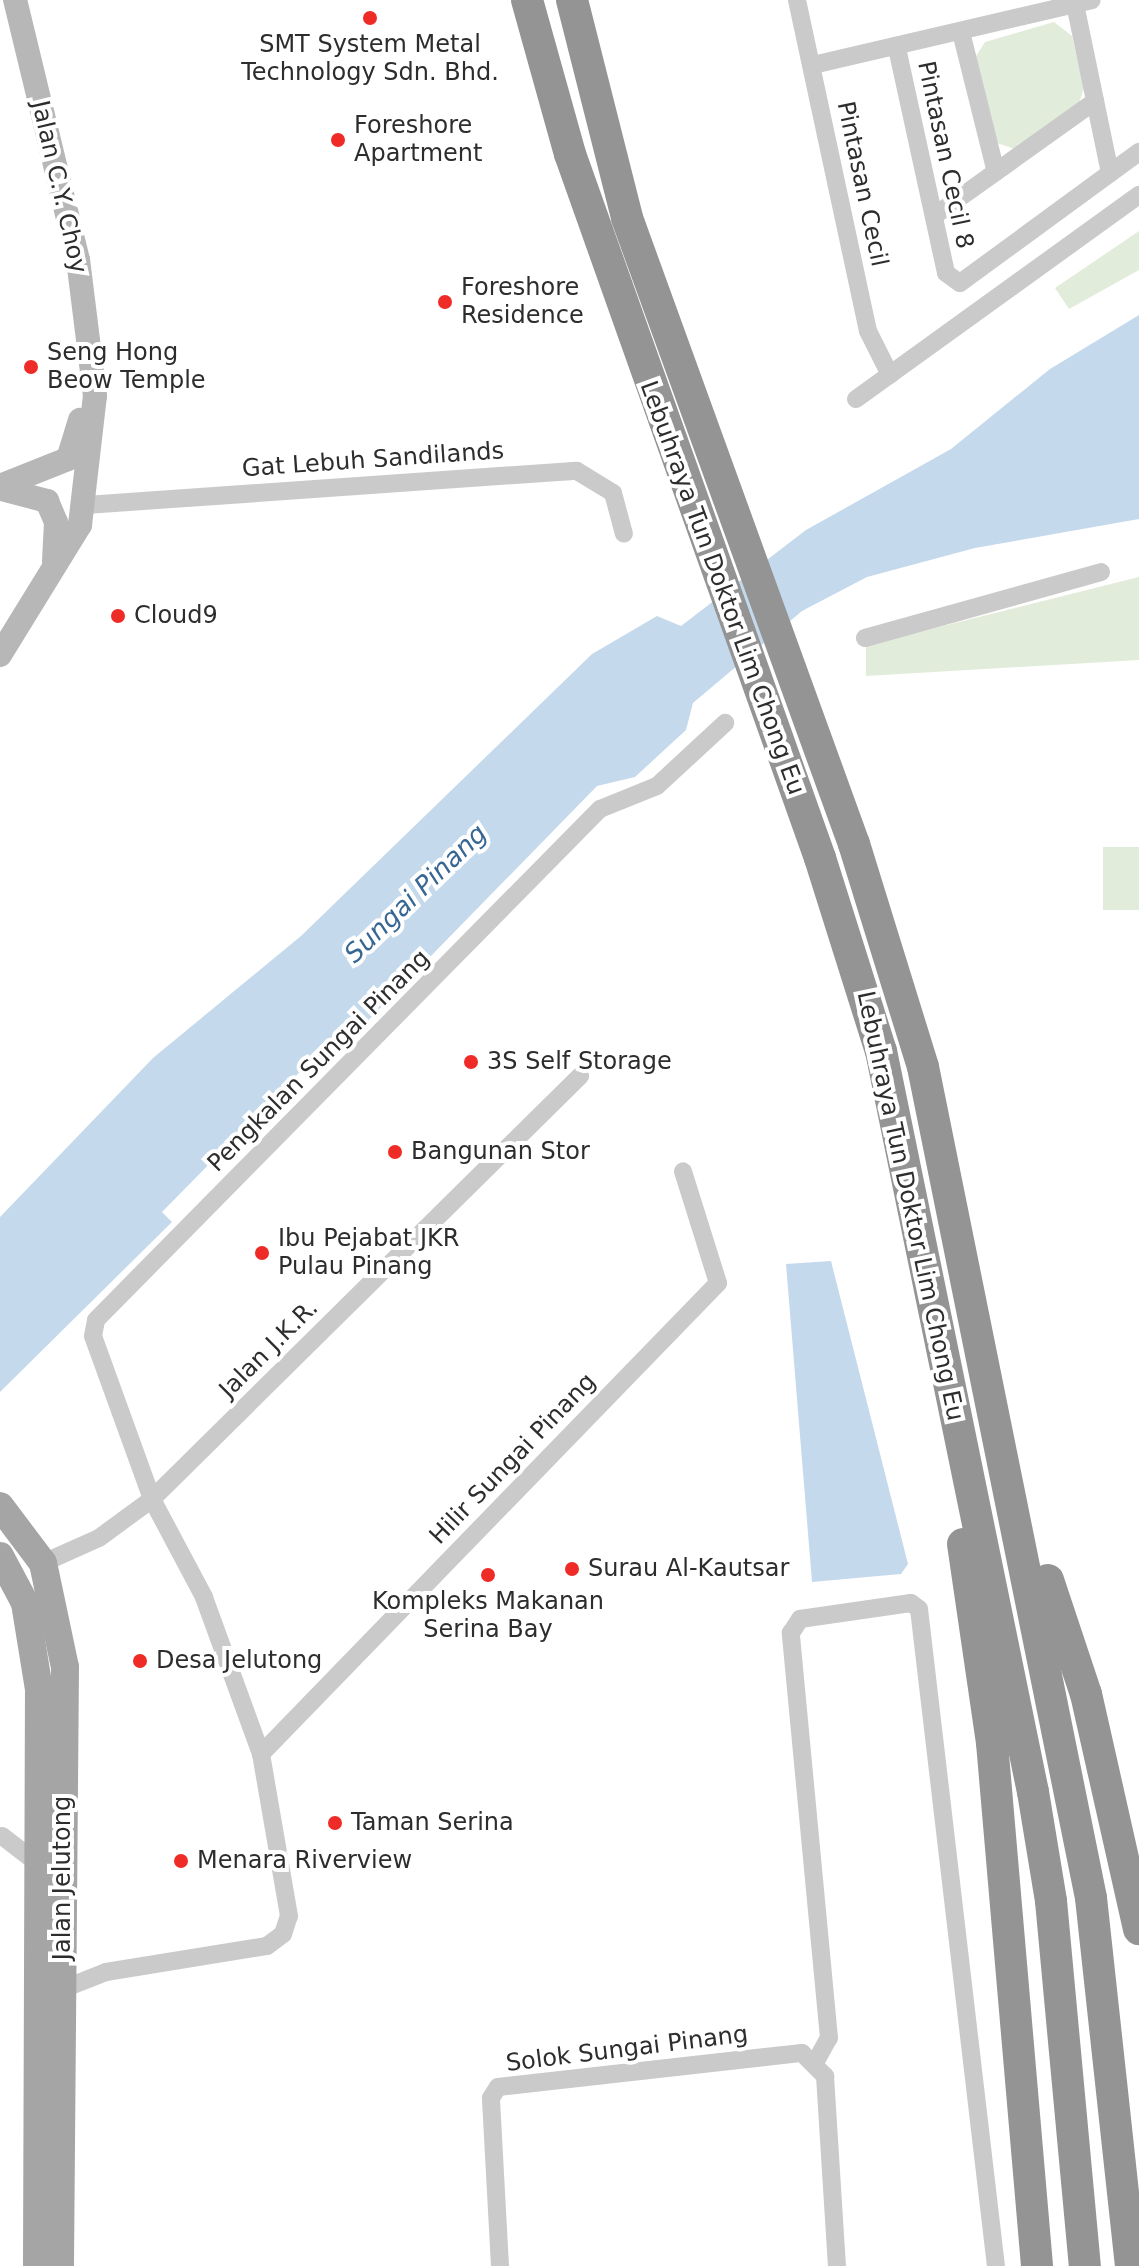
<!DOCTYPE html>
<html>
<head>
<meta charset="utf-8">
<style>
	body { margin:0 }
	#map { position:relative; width:1139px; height:2266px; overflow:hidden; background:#fff; font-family:"DejaVu Sans",sans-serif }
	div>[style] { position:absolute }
	.green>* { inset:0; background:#e2ecda; transform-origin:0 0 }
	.water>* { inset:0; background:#c5d9ed }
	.street>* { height:18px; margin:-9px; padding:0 9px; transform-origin:9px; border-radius:9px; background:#cacaca }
	.secondary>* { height:24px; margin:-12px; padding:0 12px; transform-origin:12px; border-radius:12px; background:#b7b7b7 }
	.primary>* { height:28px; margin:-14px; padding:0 14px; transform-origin:14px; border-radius:14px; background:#a5a5a5 }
	.highway>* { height:32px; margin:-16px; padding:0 16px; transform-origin:16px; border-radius:16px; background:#949494 }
	.dots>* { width:22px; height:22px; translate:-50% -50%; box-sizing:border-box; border:4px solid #fff; border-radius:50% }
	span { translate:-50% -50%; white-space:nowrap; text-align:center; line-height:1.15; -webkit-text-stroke:8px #fff; paint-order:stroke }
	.poi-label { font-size:24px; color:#2d2d2d }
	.left { translate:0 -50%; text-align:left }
	.street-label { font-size:24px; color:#2d2d2d }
	.water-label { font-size:26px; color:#376693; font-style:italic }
</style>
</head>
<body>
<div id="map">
	<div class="green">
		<i style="clip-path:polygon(1054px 22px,1072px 36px,1084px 88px,1079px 103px,1015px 149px,997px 143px,976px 56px,985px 42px)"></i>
		<i style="clip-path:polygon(1139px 231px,1139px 270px,1069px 309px,1055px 288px)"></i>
		<i style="clip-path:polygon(1139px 577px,1139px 660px,866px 676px,866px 645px)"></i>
		<i style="left:1139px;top:847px;width:63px;height:36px;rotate:90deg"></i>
	</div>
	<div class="water">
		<i style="clip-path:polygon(1139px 315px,1139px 519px,975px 548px,867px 577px,802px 611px,693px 703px,686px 730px,635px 777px,597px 786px,347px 1042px,338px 1033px,162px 1212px,172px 1222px,0 1392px,0 1217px,153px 1058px,301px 936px,592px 654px,657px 616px,681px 626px,806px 530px,951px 449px,1050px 369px)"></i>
		<i style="clip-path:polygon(831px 1261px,908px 1564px,901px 1574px,812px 1582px,786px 1264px)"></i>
	</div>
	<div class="street">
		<i style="left:797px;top:0;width:339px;rotate:77.9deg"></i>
		<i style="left:868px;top:331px;width:49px;rotate:63.4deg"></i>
		<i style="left:1075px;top:4px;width:173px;rotate:78.3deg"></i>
		<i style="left:961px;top:32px;width:144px;rotate:76deg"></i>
		<i style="left:897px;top:48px;width:230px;rotate:77.7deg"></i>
		<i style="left:946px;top:273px;width:17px;rotate:36deg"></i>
		<i style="left:960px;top:283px;width:222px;rotate:-36.2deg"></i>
		<i style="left:813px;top:65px;width:286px;rotate:-13.1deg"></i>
		<i style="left:934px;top:216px;width:198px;rotate:-35.5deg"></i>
		<i style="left:856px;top:399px;width:349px;rotate:-35.8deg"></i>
		<i style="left:86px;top:505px;width:492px;rotate:-4deg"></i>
		<i style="left:577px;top:471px;width:42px;rotate:31.4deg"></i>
		<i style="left:613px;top:493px;width:42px;rotate:75deg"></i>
		<i style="left:865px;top:638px;width:245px;rotate:-15.6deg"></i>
		<i style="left:43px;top:1563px;width:61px;rotate:-24.1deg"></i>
		<i style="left:99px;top:1538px;width:66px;rotate:-36.3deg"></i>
		<i style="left:152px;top:1499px;width:602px;rotate:-44.66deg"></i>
		<i style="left:261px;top:1754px;width:656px;rotate:-45.86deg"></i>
		<i style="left:718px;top:1283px;width:117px;rotate:-107.4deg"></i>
		<i style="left:2px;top:1836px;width:44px;rotate:37.6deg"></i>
		<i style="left:63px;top:1989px;width:46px;rotate:-21.6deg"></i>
		<i style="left:106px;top:1972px;width:163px;rotate:-9.2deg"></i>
		<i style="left:267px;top:1946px;width:20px;rotate:-37deg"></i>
		<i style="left:283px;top:1934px;width:19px;rotate:-72deg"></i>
		<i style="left:289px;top:1916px;width:164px;rotate:-99.8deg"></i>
		<i style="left:261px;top:1754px;width:167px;rotate:-110deg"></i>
		<i style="left:204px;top:1597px;width:111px;rotate:-118deg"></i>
		<i style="left:152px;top:1499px;width:173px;rotate:-109.9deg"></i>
		<i style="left:93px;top:1336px;width:16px;rotate:-79deg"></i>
		<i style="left:96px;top:1320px;width:718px;rotate:-45.4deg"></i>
		<i style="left:600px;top:809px;width:61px;rotate:-22deg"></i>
		<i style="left:657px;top:786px;width:93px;rotate:-42.8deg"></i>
		<i style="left:816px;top:2061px;width:26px;rotate:-61deg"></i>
		<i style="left:829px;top:2038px;width:407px;rotate:-95.4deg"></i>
		<i style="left:791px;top:1633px;width:17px;rotate:-57deg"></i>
		<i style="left:800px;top:1619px;width:112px;rotate:-8.2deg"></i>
		<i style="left:911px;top:1603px;width:10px;rotate:37deg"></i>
		<i style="left:919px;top:1609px;width:661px;rotate:83.32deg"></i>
		<i style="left:500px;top:2266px;width:168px;rotate:-93.1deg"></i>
		<i style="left:491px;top:2098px;width:13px;rotate:-58deg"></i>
		<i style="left:498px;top:2087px;width:306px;rotate:-6.4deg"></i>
		<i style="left:802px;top:2053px;width:33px;rotate:45deg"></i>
		<i style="left:825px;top:2076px;width:190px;rotate:86.4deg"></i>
	</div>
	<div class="secondary">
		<i style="left:0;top:486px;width:73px;rotate:-21.7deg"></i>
		<i style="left:68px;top:459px;width:41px;rotate:-72.9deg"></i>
		<i style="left:2px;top:489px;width:47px;rotate:14.9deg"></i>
		<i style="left:47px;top:501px;width:23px;rotate:67deg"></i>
		<i style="left:56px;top:522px;width:40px;rotate:92.9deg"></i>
		<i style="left:0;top:655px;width:153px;rotate:-58.4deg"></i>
		<i style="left:80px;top:525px;width:130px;rotate:-83.4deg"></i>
		<i style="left:95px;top:396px;width:137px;rotate:-97.1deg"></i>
		<i style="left:78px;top:260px;width:268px;rotate:-103.6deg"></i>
	</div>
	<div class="primary">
		<i style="left:0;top:1506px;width:71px;rotate:53deg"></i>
		<i style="left:43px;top:1563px;width:106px;rotate:78.1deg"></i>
		<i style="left:65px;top:1667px;width:599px;rotate:90.48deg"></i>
		<i style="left:0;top:1556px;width:53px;rotate:62deg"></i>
		<i style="left:25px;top:1603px;width:87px;rotate:80.8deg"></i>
		<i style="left:39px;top:1689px;width:577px;rotate:90.2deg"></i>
	</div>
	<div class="highway">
		<i style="left:527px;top:0;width:160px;rotate:74.4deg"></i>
		<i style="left:570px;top:154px;width:747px;rotate:70.45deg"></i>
		<i style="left:820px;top:858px;width:202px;rotate:72.5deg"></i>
		<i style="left:881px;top:1051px;width:756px;rotate:78.41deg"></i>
		<i style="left:1033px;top:1792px;width:110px;rotate:80.6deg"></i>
		<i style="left:1051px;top:1901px;width:367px;rotate:84.7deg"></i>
		<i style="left:572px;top:0;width:225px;rotate:75.8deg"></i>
		<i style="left:627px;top:218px;width:666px;rotate:70.07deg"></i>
		<i style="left:854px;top:844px;width:233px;rotate:72.8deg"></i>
		<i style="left:923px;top:1067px;width:848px;rotate:78.57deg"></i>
		<i style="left:1091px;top:1898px;width:370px;rotate:83.8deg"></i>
		<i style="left:963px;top:1544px;width:201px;rotate:81.7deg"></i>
		<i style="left:992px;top:1743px;width:525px;rotate:85.08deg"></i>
		<i style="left:1048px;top:1580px;width:120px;rotate:71.6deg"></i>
		<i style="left:1086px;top:1694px;width:241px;rotate:77.3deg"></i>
	</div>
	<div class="dots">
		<i style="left:370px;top:18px;background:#ee2b26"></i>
		<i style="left:338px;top:140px;background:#ee2b26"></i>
		<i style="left:445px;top:302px;background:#ee2b26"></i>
		<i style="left:31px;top:367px;background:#ee2b26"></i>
		<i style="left:118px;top:616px;background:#ee2b26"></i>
		<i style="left:471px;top:1062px;background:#ee2b26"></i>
		<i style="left:395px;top:1152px;background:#ee2b26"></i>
		<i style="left:262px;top:1253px;background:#ee2b26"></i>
		<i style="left:572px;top:1569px;background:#ee2b26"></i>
		<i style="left:488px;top:1575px;background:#ee2b26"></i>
		<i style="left:140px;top:1661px;background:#ee2b26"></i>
		<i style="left:335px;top:1823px;background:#ee2b26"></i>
		<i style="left:181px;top:1861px;background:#ee2b26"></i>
	</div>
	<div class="poi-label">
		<span style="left:370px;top:59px">SMT System Metal<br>Technology Sdn. Bhd.</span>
		<span class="left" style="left:354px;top:140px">Foreshore<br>Apartment</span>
		<span class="left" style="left:461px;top:302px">Foreshore<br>Residence</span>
		<span class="left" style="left:47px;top:367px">Seng Hong<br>Beow Temple</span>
		<span class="left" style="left:134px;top:616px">Cloud9</span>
		<span class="left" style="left:487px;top:1062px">3S Self Storage</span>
		<span class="left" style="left:411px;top:1152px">Bangunan Stor</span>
		<span class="left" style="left:278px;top:1253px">Ibu Pejabat JKR<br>Pulau Pinang</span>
		<span class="left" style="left:588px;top:1569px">Surau Al-Kautsar</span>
		<span style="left:488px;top:1616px">Kompleks Makanan<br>Serina Bay</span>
		<span class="left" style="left:156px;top:1661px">Desa Jelutong</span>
		<span class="left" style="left:351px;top:1823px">Taman Serina</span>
		<span class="left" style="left:197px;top:1861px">Menara Riverview</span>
	</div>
	<div class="street-label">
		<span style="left:945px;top:155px;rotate:78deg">Pintasan Cecil 8</span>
		<span style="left:862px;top:184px;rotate:78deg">Pintasan Cecil</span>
		<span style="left:59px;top:187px;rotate:77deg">Jalan C.Y. Choy</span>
		<span style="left:373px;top:460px;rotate:-4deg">Gat Lebuh Sandilands</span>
		<span style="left:722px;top:588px;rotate:70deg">Lebuhraya Tun Doktor Lim Chong Eu</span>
		<span style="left:319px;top:1061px;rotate:-45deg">Pengkalan Sungai Pinang</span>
		<span style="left:910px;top:1206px;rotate:78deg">Lebuhraya Tun Doktor Lim Chong Eu</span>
		<span style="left:269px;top:1349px;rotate:-45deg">Jalan J.K.R.</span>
		<span style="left:513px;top:1459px;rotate:-46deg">Hilir Sungai Pinang</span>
		<span style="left:63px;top:1878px;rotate:-90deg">Jalan Jelutong</span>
		<span style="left:627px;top:2049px;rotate:-7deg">Solok Sungai Pinang</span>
	</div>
	<div class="water-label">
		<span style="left:416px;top:894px;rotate:-44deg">Sungai Pinang</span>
	</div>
</div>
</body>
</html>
